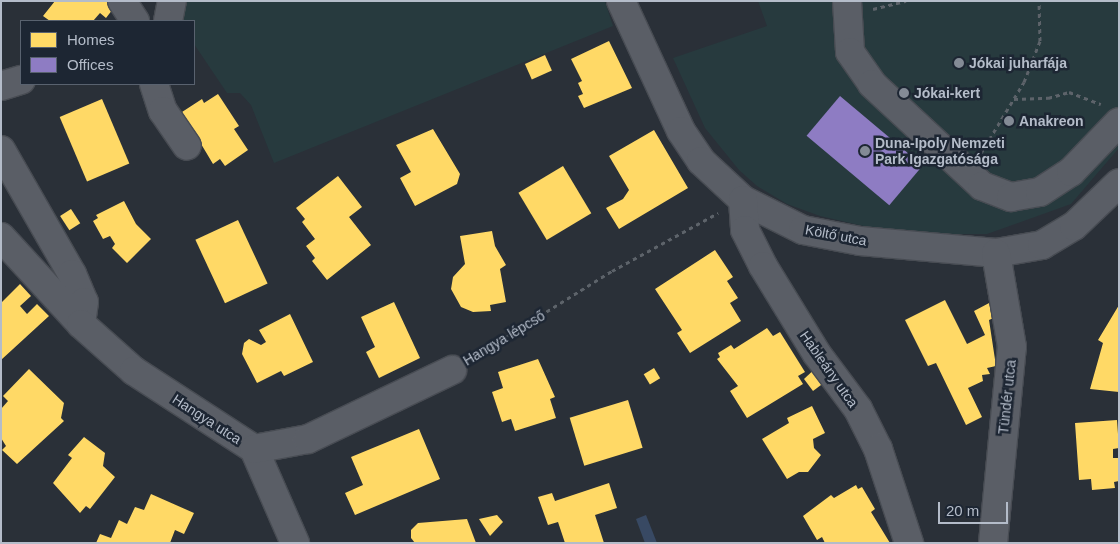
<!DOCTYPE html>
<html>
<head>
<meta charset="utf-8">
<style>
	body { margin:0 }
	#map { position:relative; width:1120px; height:544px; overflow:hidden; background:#2a3038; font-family:Helvetica,sans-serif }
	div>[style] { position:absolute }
	.green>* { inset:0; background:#273a3e }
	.water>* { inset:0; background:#384963 }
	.homes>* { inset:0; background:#ffd966; transform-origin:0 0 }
	.offices>* { inset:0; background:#8e7cc3; transform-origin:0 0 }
	.path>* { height:3px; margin-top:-1.5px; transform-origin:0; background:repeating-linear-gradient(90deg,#5d636a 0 4px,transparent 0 8px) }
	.roads { filter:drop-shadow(1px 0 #484c53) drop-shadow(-1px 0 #484c53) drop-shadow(0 1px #484c53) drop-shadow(0 -1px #484c53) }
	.minor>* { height:28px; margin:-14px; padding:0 14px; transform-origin:14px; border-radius:14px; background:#5a5e66 }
	.dots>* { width:14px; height:14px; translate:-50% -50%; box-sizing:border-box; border:2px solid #1d2633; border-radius:50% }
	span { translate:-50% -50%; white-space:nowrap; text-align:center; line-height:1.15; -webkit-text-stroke:5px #1d2633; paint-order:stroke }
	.poi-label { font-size:14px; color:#b4bcc9; font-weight:700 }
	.left { translate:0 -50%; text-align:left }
	.street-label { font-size:14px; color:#b4bcc9 }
	.frame { position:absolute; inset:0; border:2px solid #b4bcc9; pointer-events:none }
	.legend { position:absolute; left:20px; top:20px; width:175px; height:65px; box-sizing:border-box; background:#1d2633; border:1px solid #59626f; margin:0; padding:6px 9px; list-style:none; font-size:15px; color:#b4bcc9 }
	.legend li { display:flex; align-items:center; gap:10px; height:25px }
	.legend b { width:25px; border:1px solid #59626f }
	.scale { position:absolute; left:938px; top:502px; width:70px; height:22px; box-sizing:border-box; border:2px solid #b4bcc9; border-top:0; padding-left:6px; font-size:15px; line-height:18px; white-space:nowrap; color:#b4bcc9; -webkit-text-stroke:4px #1d2633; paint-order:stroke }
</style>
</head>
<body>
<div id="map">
	<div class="green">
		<i style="clip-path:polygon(180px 1px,605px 1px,613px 26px,274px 163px,251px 105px,240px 93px,227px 93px,194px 44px,194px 21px,178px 21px)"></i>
		<i style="clip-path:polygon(758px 1px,1119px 1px,1119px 148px,1071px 204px,987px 234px,947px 234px,872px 228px,820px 216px,787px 204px,757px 186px,739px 170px,705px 128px,673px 58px,767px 26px)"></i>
	</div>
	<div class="water">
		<i style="clip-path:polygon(646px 515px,657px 543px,645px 543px,636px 519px)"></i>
	</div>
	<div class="homes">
		<i style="clip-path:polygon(55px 1px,111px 1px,116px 5px,106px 18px,100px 13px,93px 21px,50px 21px,43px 16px)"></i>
		<i style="clip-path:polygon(609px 41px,632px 88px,584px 108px,578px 96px,583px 94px,578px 83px,582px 81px,571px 59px)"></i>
		<i style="left:545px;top:55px;width:17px;height:22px;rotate:66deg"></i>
		<i style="clip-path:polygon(218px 94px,239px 126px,234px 129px,248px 150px,225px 166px,220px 159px,213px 164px,182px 112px,202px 99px,204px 103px)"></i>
		<i style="left:102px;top:99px;width:70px;height:46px;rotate:67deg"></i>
		<i style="clip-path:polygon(433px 129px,460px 174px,457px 184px,415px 206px,400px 178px,411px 172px,396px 145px)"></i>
		<i style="clip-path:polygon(654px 130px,688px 188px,619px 229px,606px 208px,623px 199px,629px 190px,609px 156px)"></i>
		<i style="left:563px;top:166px;width:55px;height:52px;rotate:59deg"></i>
		<i style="clip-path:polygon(338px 176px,362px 207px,349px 217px,371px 245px,327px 280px,312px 261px,315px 258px,306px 246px,315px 239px,302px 222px,305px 219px,296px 208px)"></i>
		<i style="clip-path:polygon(124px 201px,136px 224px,151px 239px,127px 263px,112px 248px,115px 244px,110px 236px,103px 239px,93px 221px,98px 218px,96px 215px)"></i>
		<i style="left:71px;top:209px;width:17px;height:13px;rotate:57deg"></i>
		<i style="left:238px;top:220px;width:70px;height:47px;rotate:65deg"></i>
		<i style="clip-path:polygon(492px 231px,495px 246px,506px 265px,500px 269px,506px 302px,490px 305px,491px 311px,473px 312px,461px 307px,451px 289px,453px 277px,465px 264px,460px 236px)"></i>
		<i style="clip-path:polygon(715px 250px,733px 277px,727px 281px,738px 298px,730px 303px,741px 321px,690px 353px,677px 333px,682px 330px,655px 289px)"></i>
		<i style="clip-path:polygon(20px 284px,31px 296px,20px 306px,27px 314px,37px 304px,49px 316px,1px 360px,1px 303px)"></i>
		<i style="clip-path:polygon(945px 300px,967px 344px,985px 335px,974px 311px,991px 302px,998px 316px,989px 320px,996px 366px,987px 368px,990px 374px,982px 375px,983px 381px,968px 388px,982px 417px,966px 425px,936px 363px,928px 366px,905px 320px)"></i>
		<i style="clip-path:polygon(394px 302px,420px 358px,379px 378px,366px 352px,375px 347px,361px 317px)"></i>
		<i style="clip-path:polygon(1119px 305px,1119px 392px,1090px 389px,1103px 343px,1098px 340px)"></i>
		<i style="clip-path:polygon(290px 314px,313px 362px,284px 376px,281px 371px,257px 383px,242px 354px,244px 343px,249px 339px,261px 345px,266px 342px,259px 330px)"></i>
		<i style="clip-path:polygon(767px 328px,773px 336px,780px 332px,805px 372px,798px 376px,803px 384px,747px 418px,730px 391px,738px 386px,717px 359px,720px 357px,718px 353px,731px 345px,734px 349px)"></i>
		<i style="clip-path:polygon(538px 359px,555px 397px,550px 399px,556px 418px,515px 431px,511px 419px,502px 422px,492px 392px,503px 388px,498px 372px)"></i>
		<i style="clip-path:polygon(819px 365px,829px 379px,813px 391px,804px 379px)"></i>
		<i style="left:654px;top:368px;width:12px;height:12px;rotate:59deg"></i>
		<i style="clip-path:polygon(29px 369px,64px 403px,61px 418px,64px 421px,17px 464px,2px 450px,6px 446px,1px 438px,1px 409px,8px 401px,3px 396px)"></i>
		<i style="left:628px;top:400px;width:50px;height:61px;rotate:73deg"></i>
		<i style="clip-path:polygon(812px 406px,825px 433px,813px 439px,814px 448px,821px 455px,808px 472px,799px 472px,787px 479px,762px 439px,789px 423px,787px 418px)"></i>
		<i style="clip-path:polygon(1117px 420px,1119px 448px,1113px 449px,1113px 458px,1119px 458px,1119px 481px,1114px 482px,1115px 488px,1092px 490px,1091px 479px,1079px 480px,1075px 423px)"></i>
		<i style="clip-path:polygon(419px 429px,440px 479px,355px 515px,345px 493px,363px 485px,351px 457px)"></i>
		<i style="clip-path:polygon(84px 437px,105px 453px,103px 466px,115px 477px,90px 509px,86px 506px,80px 513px,53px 483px,72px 458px,68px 455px)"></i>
		<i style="clip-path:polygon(609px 483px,617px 508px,595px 515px,604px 543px,565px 543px,558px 522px,548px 525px,538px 497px,552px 493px,555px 501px)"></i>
		<i style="clip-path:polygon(856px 485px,858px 489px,862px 487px,875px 509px,871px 512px,890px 543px,825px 543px,822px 537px,817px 540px,803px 516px,831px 495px,834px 498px)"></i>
		<i style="clip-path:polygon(151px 494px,194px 513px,184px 534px,175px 530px,170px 543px,96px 543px,100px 534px,111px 538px,119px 520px,127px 524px,135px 507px,144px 510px)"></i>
		<i style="clip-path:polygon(497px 515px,503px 522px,490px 536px,479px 519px)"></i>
		<i style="clip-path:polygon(467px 519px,476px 543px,415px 543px,411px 538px,411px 530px,418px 523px)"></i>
	</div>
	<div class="offices">
		<i style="left:840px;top:96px;width:108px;height:52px;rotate:40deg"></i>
	</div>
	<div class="path">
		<i style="left:873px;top:9px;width:34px;rotate:-14deg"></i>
		<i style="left:1014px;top:99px;width:34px;rotate:-2deg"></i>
		<i style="left:1048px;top:98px;width:22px;rotate:-16deg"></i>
		<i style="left:1069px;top:92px;width:34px;rotate:21deg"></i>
		<i style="left:981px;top:153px;width:83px;rotate:-58.8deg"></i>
		<i style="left:1024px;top:82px;width:44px;rotate:-68.7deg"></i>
		<i style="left:1040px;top:41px;width:40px;rotate:-91.4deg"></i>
		<i style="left:472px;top:358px;width:165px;rotate:-31.9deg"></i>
		<i style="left:612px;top:271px;width:121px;rotate:-28.7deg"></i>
	</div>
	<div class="roads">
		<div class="minor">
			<i style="left:122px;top:1px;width:24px;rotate:57deg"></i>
			<i style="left:621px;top:1px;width:143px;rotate:65.2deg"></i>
			<i style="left:681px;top:131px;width:36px;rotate:56deg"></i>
			<i style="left:701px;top:161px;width:57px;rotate:42.9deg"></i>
			<i style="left:743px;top:200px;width:67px;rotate:26.6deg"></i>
			<i style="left:803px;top:230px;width:58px;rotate:10.9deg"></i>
			<i style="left:860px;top:241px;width:137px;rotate:5deg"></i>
			<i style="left:996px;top:253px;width:47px;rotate:-9.9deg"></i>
			<i style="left:1042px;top:245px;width:37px;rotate:-31deg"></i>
			<i style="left:1074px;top:226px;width:62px;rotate:-43.7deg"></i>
			<i style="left:847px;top:1px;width:51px;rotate:86.6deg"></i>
			<i style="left:850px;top:52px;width:39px;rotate:55deg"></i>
			<i style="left:872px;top:84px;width:150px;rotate:42.8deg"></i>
			<i style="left:982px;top:186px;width:31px;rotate:21deg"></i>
			<i style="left:1011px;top:197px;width:29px;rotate:-10deg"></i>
			<i style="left:1040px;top:192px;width:37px;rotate:-33deg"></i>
			<i style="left:1071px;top:172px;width:69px;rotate:-46.2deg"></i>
			<i style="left:168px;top:21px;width:20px;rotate:-79deg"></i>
			<i style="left:154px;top:84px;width:28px;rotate:72deg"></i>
			<i style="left:163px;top:111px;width:42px;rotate:55.6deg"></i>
			<i style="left:1px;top:86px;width:21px;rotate:-17deg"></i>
			<i style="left:1px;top:150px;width:143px;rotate:60.2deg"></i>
			<i style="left:72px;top:274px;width:30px;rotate:67deg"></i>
			<i style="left:84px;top:302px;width:22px;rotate:98deg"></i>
			<i style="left:743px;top:200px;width:30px;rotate:86deg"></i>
			<i style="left:745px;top:230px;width:40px;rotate:63.4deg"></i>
			<i style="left:763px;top:266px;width:103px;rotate:58.5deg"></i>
			<i style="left:817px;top:354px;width:69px;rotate:53.3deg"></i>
			<i style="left:858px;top:409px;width:45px;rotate:63.4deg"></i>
			<i style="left:878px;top:449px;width:99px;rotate:71.7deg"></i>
			<i style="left:1px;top:237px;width:118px;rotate:47.4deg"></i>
			<i style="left:81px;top:324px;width:71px;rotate:41.6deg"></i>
			<i style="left:134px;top:371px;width:143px;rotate:33deg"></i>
			<i style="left:254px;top:449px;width:103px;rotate:66.4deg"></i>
			<i style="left:254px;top:449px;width:55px;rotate:-10.5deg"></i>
			<i style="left:308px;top:439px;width:160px;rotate:-25.6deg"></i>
			<i style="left:993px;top:543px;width:197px;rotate:-84.5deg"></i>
			<i style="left:1012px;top:347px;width:95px;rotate:-99.7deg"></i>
		</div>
	</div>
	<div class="dots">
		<i style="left:959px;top:63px;background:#848b96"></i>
		<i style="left:904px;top:93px;background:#848b96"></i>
		<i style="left:1009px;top:121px;background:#848b96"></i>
		<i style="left:865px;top:151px;background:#848b96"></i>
	</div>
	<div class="poi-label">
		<span class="left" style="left:969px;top:63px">Jókai juharfája</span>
		<span class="left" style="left:914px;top:93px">Jókai-kert</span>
		<span class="left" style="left:1019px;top:121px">Anakreon</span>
		<span class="left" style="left:875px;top:151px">Duna-Ipoly Nemzeti<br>Park Igazgatósága</span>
	</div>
	<div class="street-label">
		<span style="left:836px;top:235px;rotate:11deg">Költő utca</span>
		<span style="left:504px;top:338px;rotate:-31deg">Hangya lépcső</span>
		<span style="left:829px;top:369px;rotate:55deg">Hableány utca</span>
		<span style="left:1007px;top:397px;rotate:-84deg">Tündér utca</span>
		<span style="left:207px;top:419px;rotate:33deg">Hangya utca</span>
	</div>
	<div class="frame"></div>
	<ul class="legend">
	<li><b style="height:14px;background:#ffd966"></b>Homes</li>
	<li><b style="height:14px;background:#8e7cc3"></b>Offices</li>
	</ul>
	<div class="scale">20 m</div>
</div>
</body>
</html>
